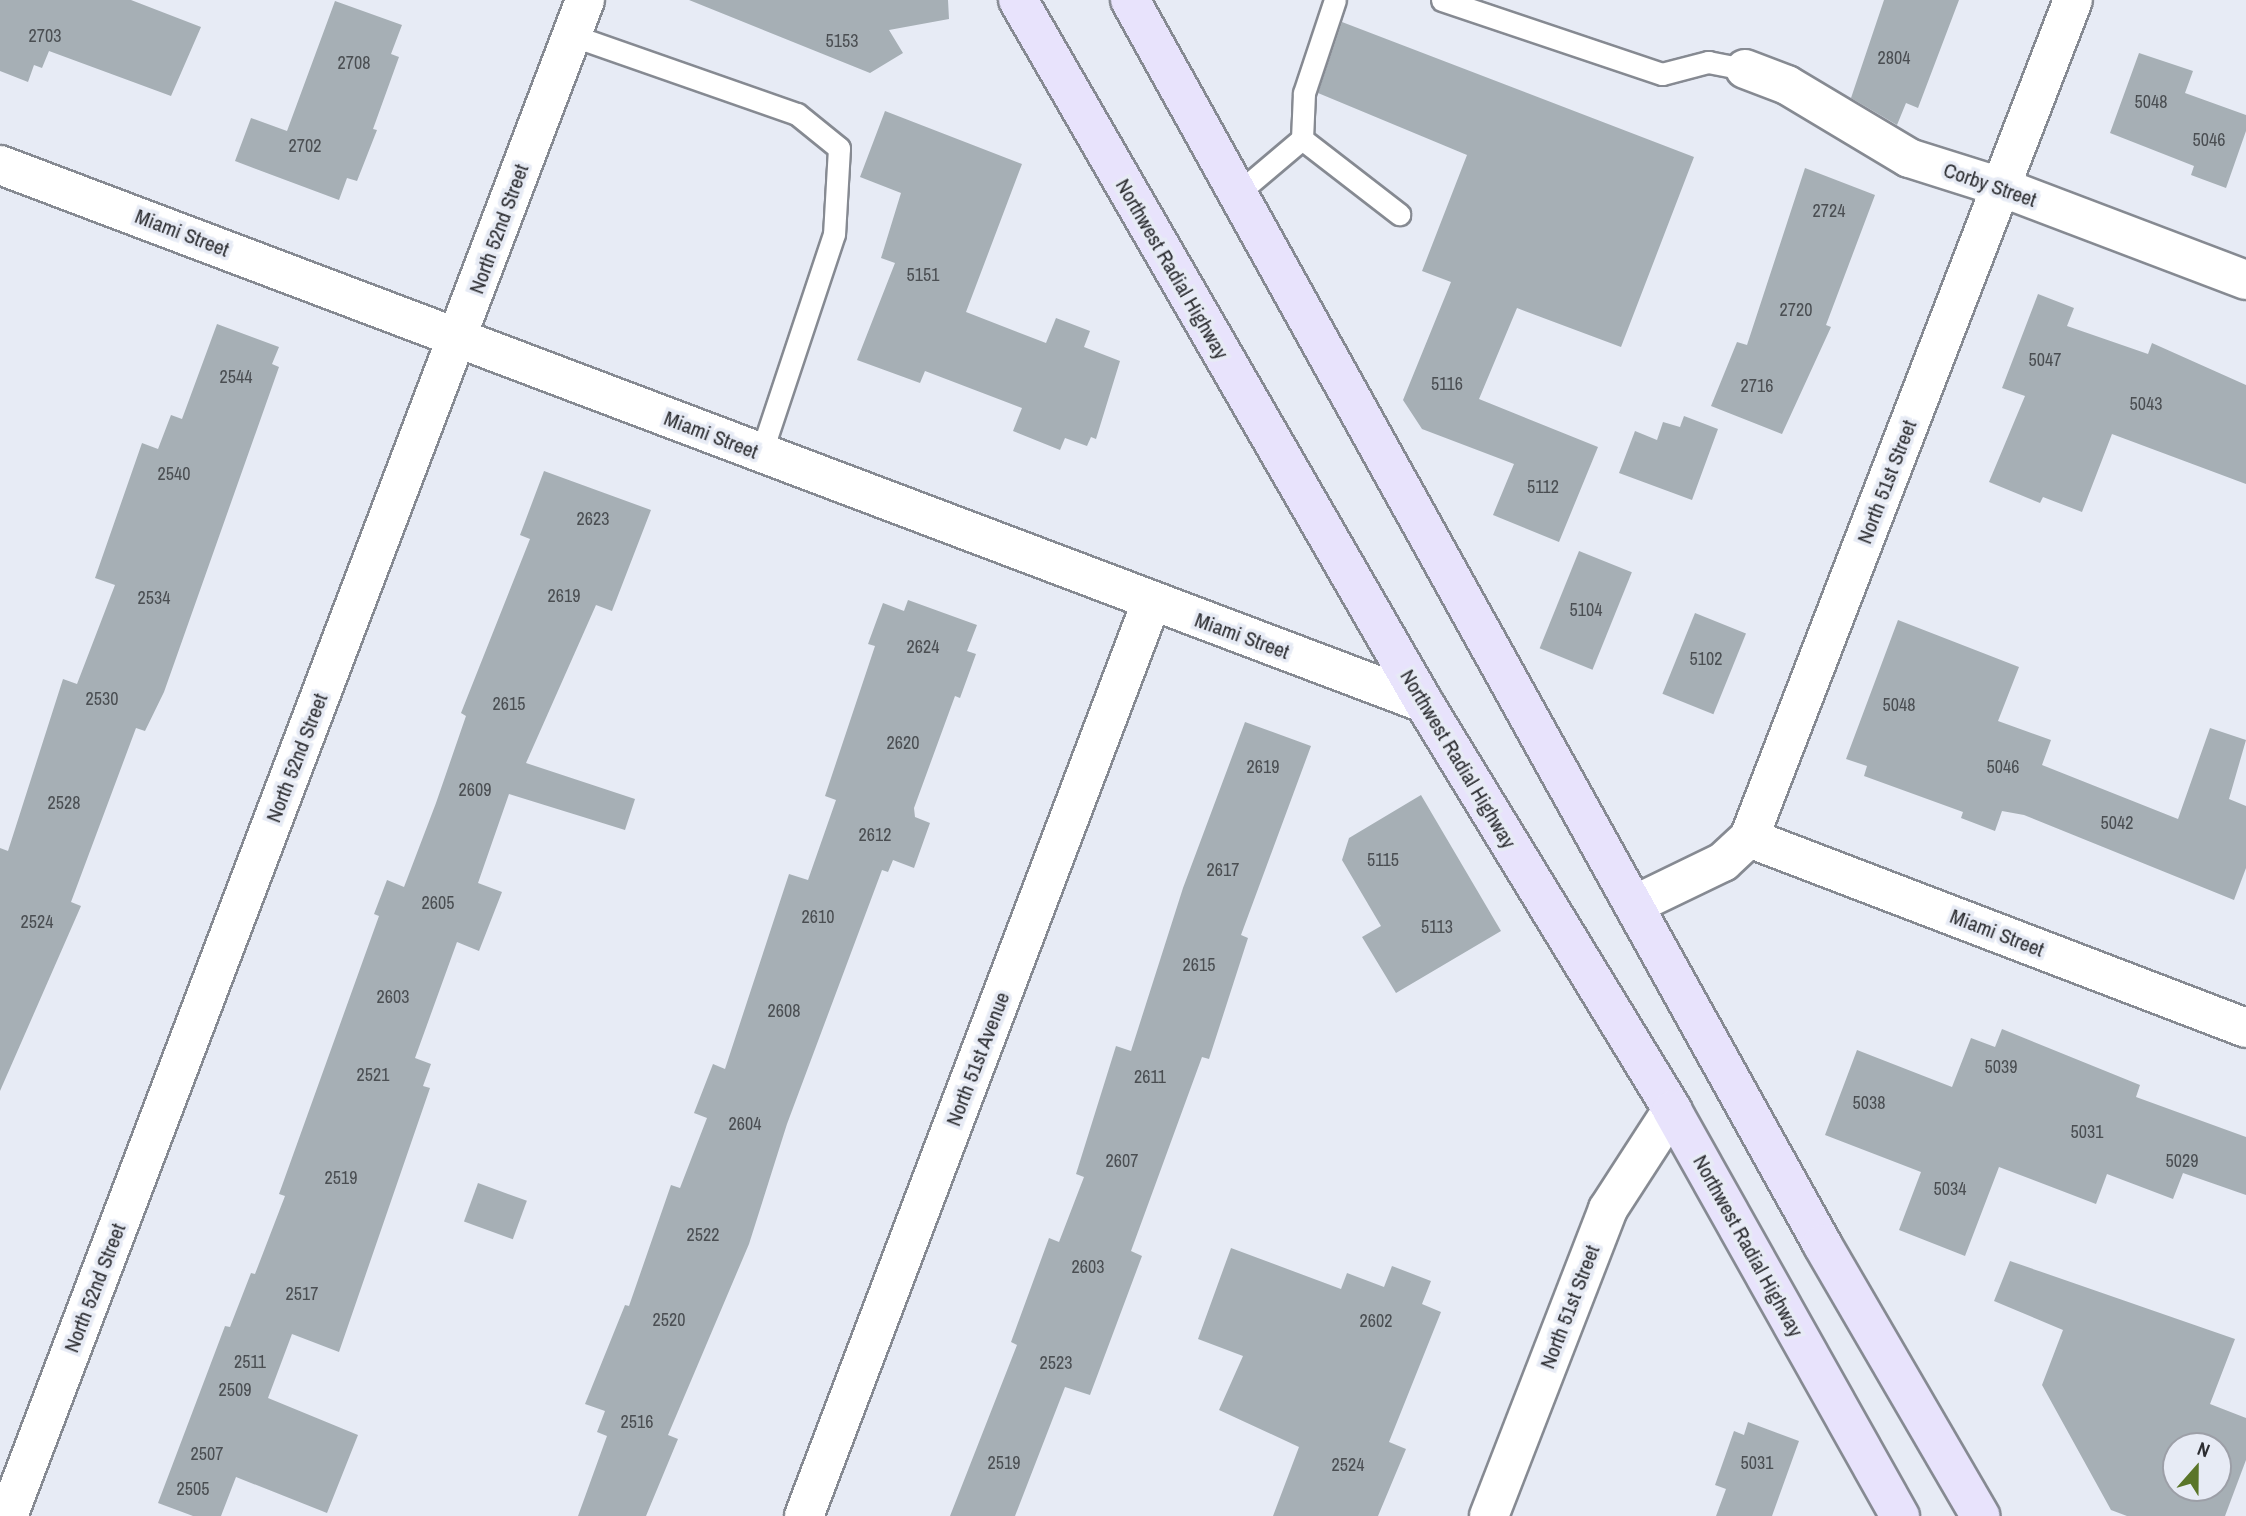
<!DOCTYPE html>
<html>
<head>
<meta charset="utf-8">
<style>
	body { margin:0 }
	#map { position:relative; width:2246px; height:1516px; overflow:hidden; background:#e7ebf5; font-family:"Archivo Narrow",sans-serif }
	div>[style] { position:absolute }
	.building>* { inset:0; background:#a6afb5; transform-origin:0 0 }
	.roads { filter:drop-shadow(2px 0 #868a92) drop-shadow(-2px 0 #868a92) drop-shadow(0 2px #868a92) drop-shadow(0 -2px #868a92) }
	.lane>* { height:21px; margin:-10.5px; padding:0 10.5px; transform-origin:10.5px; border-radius:10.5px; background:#fff }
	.street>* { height:38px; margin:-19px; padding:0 19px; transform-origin:19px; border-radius:19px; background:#fff }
	.secondary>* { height:38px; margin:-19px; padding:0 19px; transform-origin:19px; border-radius:19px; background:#fff }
	.primary>* { height:38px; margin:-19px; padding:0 19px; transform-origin:19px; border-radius:19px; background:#e8e3fc }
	span { translate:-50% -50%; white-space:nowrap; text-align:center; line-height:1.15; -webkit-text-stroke:7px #e7ebf5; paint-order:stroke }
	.number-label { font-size:18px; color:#4a4e52 }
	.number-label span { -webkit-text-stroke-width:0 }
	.street-label { font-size:21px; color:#2c2d31 }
	.north { position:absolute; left:2162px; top:1432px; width:70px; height:70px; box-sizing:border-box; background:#e7ebf5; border:2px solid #9c9fa7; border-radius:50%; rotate:21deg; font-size:19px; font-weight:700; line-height:28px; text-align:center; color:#2c2d31 }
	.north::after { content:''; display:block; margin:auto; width:24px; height:32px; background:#5a7529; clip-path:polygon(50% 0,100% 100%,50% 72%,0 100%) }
</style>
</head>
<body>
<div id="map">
	<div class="building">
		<i style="clip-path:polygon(0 0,131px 0,201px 27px,171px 96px,49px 51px,42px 68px,34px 65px,28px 82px,0 71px)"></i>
		<i style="clip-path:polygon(689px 0,948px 0,949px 19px,889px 30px,903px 53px,870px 73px)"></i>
		<i style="clip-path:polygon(1884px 0,1959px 0,1918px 108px,1906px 103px,1897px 125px,1851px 98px)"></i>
		<i style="clip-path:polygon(335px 1px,402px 25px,391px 54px,399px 57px,373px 129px,377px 130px,357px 181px,347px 178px,339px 200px,235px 161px,251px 118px,287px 131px)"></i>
		<i style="clip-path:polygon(1342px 22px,1694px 157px,1621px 347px,1517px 308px,1479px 399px,1598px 447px,1559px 542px,1493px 515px,1514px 464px,1422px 429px,1403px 400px,1451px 282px,1422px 271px,1467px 155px,1318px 93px)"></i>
		<i style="clip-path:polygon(2139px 53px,2193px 71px,2185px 93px,2246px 115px,2246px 131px,2226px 188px,2191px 175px,2194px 166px,2110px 133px)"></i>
		<i style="clip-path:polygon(885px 111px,1022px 164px,966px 312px,1046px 343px,1056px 318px,1090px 331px,1084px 347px,1120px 361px,1096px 439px,1091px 437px,1087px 446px,1065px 438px,1060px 450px,1013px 431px,1022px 408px,925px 371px,920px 383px,857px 360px,895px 263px,881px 258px,901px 193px,860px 177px)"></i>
		<i style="clip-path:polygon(1805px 168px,1875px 195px,1826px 325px,1831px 327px,1782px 434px,1711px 406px,1737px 342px,1747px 345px)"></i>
		<i style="clip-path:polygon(2038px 294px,2074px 308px,2067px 326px,2148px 354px,2152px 343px,2246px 385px,2246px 484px,2112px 434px,2082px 512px,2043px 497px,2040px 503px,1989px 482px,2025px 396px,2002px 388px)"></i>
		<i style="clip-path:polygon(217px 324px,279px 347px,272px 364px,279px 367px,164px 692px,145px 731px,136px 728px,71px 902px,81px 906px,0 1091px,0 848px,8px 851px,63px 679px,77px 684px,115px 585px,95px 578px,142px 443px,158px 449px,171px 415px,182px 419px)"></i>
		<i style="clip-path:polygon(1684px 416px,1718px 429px,1692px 500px,1619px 473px,1635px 431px,1657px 440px,1663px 422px,1680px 427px)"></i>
		<i style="clip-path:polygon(544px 471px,651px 510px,612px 611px,596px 605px,526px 763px,635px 799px,625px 830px,509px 794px,478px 883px,502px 892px,479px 951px,457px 942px,415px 1058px,431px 1064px,423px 1086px,430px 1088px,339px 1352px,292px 1334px,268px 1398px,358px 1435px,327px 1513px,236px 1477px,221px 1516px,193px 1516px,158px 1503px,225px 1326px,230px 1327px,251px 1273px,255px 1274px,285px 1196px,279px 1194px,379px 916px,374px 914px,387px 880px,404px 887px,436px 803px,466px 716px,461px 713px,530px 539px,520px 535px)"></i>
		<i style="left:1579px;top:551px;width:57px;height:105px;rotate:22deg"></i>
		<i style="clip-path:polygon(908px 600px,977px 625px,967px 651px,976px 654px,960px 698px,955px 696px,914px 808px,915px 817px,930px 823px,914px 868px,893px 860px,888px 872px,882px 870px,787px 1124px,749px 1244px,668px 1435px,678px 1439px,646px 1516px,578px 1516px,607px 1436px,597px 1432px,605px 1411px,585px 1404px,625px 1305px,629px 1306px,671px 1185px,680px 1188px,707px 1118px,694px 1113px,713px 1064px,725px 1069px,789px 874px,808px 880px,836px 800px,825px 796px,875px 646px,868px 644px,883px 603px,904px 611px)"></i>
		<i style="left:1695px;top:613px;width:55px;height:87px;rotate:22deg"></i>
		<i style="clip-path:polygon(1898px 620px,2019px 667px,1998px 721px,2051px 740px,2042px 765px,2178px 819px,2210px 728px,2246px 740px,2229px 799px,2246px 806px,2246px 868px,2234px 900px,2024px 815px,2002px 811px,1995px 831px,1961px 818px,1963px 812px,1864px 776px,1867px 766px,1846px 759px)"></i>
		<i style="clip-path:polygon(1245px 722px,1311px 746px,1241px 935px,1248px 938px,1209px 1059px,1202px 1057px,1131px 1251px,1142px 1256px,1090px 1395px,1065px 1387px,1015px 1516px,950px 1516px,1017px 1345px,1011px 1342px,1049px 1238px,1059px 1242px,1084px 1177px,1076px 1174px,1116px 1046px,1131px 1051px,1183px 888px)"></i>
		<i style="clip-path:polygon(1421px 795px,1501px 931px,1396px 993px,1362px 937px,1381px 926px,1342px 860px,1349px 838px)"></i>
		<i style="clip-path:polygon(2002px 1029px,2140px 1085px,2136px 1097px,2246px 1137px,2246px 1195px,2183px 1173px,2173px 1199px,2107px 1174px,2096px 1204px,1999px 1167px,1965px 1256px,1899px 1230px,1921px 1172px,1825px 1135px,1857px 1050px,1952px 1087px,1971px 1038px,1995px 1047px)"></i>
		<i style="left:478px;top:1183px;width:52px;height:41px;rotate:20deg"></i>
		<i style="clip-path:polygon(1231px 1248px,1341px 1289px,1347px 1273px,1384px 1287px,1392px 1266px,1431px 1281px,1422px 1304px,1441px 1312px,1389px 1442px,1406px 1449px,1378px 1516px,1273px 1516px,1299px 1447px,1219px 1410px,1243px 1356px,1198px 1339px)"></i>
		<i style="clip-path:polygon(evenodd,2010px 1261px,2235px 1339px,2210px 1404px,2246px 1418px,2246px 1460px,2225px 1516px,2127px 1516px,2111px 1510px,2042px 1385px,2063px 1330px,1994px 1301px,2010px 1261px,2176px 1446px,2218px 1446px,2218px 1488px,2176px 1488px,2176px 1446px)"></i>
		<i style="clip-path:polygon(1748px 1422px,1799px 1441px,1772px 1516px,1716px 1516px,1726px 1489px,1715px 1485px,1734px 1431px,1744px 1435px)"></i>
	</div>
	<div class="roads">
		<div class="lane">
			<i style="left:1442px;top:0;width:232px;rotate:18.6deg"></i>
			<i style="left:1662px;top:74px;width:48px;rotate:-14.6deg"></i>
			<i style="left:1708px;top:62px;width:38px;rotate:11deg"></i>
			<i style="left:571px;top:35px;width:239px;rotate:19.3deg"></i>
			<i style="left:797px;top:114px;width:54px;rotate:39deg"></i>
			<i style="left:839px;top:148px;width:86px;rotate:93.3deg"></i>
			<i style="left:834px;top:234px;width:232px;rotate:108.4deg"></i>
			<i style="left:1302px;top:139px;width:123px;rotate:37.7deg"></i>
			<i style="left:1238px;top:193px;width:84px;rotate:-40.2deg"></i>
			<i style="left:1302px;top:139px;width:46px;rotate:-87.5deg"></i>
			<i style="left:1304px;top:93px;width:98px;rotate:-71.6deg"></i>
		</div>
		<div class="street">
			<i style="left:1745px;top:69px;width:45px;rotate:20.9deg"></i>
			<i style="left:1787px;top:85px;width:142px;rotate:30.9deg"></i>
			<i style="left:1909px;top:158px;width:96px;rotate:17.5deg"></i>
			<i style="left:2001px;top:187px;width:262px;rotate:20.8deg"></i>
			<i style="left:0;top:165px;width:1522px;rotate:20.7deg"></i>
			<i style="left:1749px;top:838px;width:532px;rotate:20.92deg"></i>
			<i style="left:1634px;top:905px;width:99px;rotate:-25.8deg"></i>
			<i style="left:1723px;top:862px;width:35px;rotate:-43deg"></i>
			<i style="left:1749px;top:838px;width:898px;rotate:-68.86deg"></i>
			<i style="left:804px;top:1516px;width:977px;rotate:-69.19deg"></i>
			<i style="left:1489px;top:1516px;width:329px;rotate:-68.8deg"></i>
			<i style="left:1608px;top:1209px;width:118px;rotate:-57.1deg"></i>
		</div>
		<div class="secondary">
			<i style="left:8px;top:1516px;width:1622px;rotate:-69.16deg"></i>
		</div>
		<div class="primary">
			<i style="left:1018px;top:0;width:812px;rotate:59.99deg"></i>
			<i style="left:1424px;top:703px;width:477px;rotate:58.6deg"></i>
			<i style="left:1672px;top:1110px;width:466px;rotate:60.7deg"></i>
			<i style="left:1130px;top:0;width:1424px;rotate:60.91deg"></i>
			<i style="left:1822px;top:1244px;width:315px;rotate:59.8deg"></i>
		</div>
	</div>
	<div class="number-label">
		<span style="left:45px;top:36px">2703</span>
		<span style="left:842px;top:41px">5153</span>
		<span style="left:1894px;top:58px">2804</span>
		<span style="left:354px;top:63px">2708</span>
		<span style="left:2151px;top:102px">5048</span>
		<span style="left:2209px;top:140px">5046</span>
		<span style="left:305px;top:146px">2702</span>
		<span style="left:1829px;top:211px">2724</span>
		<span style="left:923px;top:275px">5151</span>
		<span style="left:1796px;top:310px">2720</span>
		<span style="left:2045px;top:360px">5047</span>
		<span style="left:236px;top:377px">2544</span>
		<span style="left:1447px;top:384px">5116</span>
		<span style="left:1757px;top:386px">2716</span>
		<span style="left:2146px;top:404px">5043</span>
		<span style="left:174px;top:474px">2540</span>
		<span style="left:1543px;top:487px">5112</span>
		<span style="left:593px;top:519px">2623</span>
		<span style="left:564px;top:596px">2619</span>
		<span style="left:154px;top:598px">2534</span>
		<span style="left:1586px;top:610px">5104</span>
		<span style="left:923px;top:647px">2624</span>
		<span style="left:1706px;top:659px">5102</span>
		<span style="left:102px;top:699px">2530</span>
		<span style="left:509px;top:704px">2615</span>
		<span style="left:1899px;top:705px">5048</span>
		<span style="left:903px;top:743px">2620</span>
		<span style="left:1263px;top:767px">2619</span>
		<span style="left:2003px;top:767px">5046</span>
		<span style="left:475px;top:790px">2609</span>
		<span style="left:64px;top:803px">2528</span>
		<span style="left:2117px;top:823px">5042</span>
		<span style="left:875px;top:835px">2612</span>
		<span style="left:1383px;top:860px">5115</span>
		<span style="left:1223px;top:870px">2617</span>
		<span style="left:438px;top:903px">2605</span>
		<span style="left:818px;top:917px">2610</span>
		<span style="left:37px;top:922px">2524</span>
		<span style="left:1437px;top:927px">5113</span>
		<span style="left:1199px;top:965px">2615</span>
		<span style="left:393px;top:997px">2603</span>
		<span style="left:784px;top:1011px">2608</span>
		<span style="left:2001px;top:1067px">5039</span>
		<span style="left:373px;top:1075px">2521</span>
		<span style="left:1150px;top:1077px">2611</span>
		<span style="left:1869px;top:1103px">5038</span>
		<span style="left:745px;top:1124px">2604</span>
		<span style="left:2087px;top:1132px">5031</span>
		<span style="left:1122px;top:1161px">2607</span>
		<span style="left:2182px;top:1161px">5029</span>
		<span style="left:341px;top:1178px">2519</span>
		<span style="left:1950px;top:1189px">5034</span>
		<span style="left:703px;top:1235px">2522</span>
		<span style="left:1088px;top:1267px">2603</span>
		<span style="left:302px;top:1294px">2517</span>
		<span style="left:669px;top:1320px">2520</span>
		<span style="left:1376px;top:1321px">2602</span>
		<span style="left:250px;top:1362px">2511</span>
		<span style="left:1056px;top:1363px">2523</span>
		<span style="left:235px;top:1390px">2509</span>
		<span style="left:637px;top:1422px">2516</span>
		<span style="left:207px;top:1454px">2507</span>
		<span style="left:1004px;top:1463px">2519</span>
		<span style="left:1757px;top:1463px">5031</span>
		<span style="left:1348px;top:1465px">2524</span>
		<span style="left:193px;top:1489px">2505</span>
	</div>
	<div class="street-label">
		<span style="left:1990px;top:185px;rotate:19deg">Corby Street</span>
		<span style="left:499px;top:229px;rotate:-70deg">North 52nd Street</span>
		<span style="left:182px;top:233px;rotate:21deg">Miami Street</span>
		<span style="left:1172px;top:269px;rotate:60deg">Northwest Radial Highway</span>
		<span style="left:711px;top:435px;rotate:21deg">Miami Street</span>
		<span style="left:1887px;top:482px;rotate:-69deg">North 51st Street</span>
		<span style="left:1242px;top:636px;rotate:20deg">Miami Street</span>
		<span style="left:297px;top:758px;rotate:-69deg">North 52nd Street</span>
		<span style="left:1458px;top:759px;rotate:59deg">Northwest Radial Highway</span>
		<span style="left:1997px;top:933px;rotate:21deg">Miami Street</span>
		<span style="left:978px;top:1059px;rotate:-69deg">North 51st Avenue</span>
		<span style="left:1748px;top:1246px;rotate:61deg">Northwest Radial Highway</span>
		<span style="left:95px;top:1288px;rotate:-69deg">North 52nd Street</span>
		<span style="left:1570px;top:1307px;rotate:-69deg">North 51st Street</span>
	</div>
	<div class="north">N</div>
</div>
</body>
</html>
